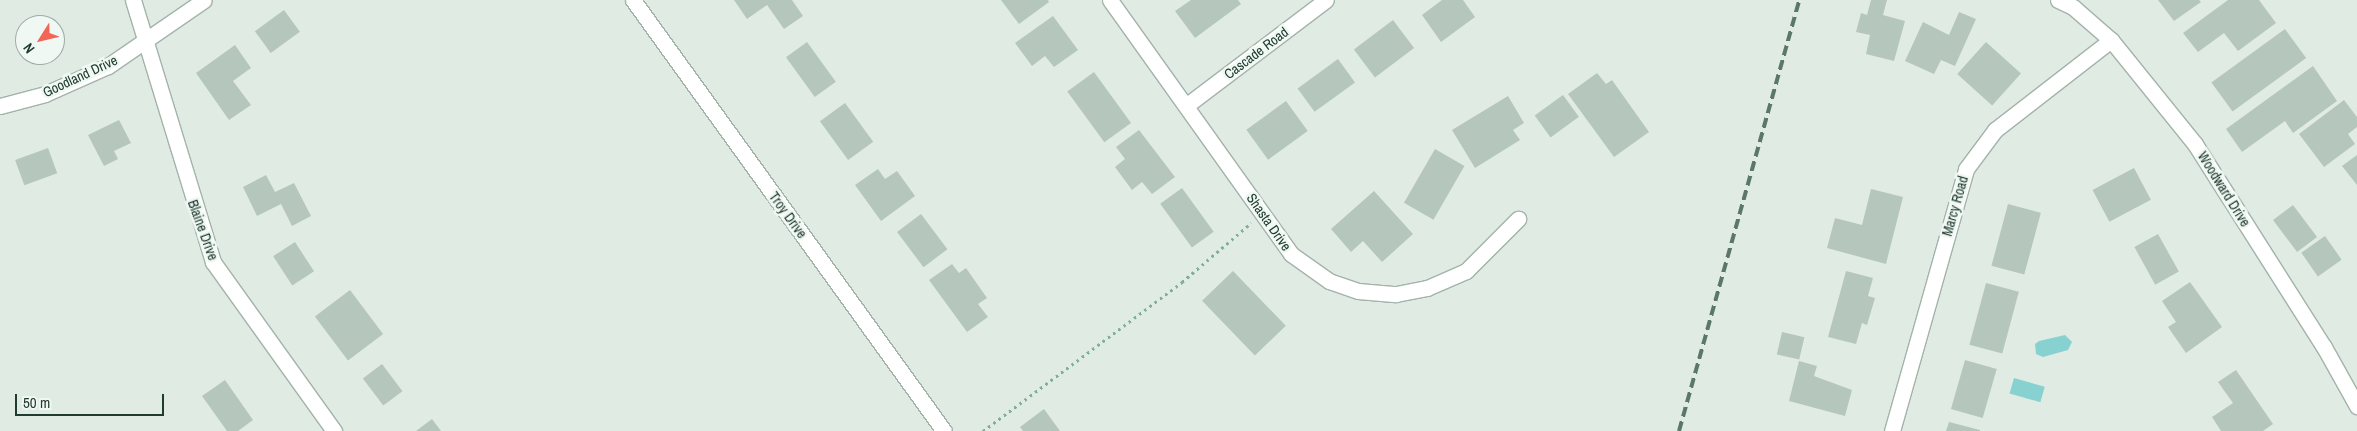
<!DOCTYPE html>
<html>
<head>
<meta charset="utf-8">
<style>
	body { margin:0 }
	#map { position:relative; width:2357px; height:431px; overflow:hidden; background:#e0ebe4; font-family:"Archivo Narrow",sans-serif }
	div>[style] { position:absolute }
	.water>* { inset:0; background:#87d1d1; transform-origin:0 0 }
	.building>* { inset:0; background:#b5c6bd; transform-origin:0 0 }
	.path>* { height:3px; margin-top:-1.5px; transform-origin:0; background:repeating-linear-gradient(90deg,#80af99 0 2.5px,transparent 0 6.5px) }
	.roads { filter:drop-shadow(1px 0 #a3b3aa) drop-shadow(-1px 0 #a3b3aa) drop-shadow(0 1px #a3b3aa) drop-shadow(0 -1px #a3b3aa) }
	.street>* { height:15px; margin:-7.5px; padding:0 7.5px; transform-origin:7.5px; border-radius:7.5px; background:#fff }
	.secondary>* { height:15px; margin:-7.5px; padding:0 7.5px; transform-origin:7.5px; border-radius:7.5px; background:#fff }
	.rail>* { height:4px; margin-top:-2px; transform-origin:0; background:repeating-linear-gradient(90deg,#5b776b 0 10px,transparent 0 15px) }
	span { translate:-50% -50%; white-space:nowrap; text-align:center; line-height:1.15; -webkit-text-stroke:5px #f0f8f3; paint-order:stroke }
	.street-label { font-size:14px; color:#213b30 }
	.north { position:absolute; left:15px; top:15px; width:50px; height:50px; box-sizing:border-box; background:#f0f8f3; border:1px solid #9daca5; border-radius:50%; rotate:234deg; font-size:14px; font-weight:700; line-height:20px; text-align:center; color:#213b30 }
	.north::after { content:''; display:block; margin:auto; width:18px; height:22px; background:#f36556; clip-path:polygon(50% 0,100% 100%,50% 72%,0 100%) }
	.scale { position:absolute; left:15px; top:394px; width:149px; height:22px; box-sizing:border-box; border:2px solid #213b30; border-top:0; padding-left:6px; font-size:15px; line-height:18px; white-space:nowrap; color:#213b30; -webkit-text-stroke:4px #f0f8f3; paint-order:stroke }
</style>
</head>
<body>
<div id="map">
	<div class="water">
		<i style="clip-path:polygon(2065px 335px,2072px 342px,2068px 350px,2043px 357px,2036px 354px,2035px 344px,2039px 341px)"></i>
		<i style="left:2014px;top:378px;width:32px;height:16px;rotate:16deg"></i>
	</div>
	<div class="building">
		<i style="clip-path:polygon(734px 0,792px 0,803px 16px,784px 29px,767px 5px,747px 19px)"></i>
		<i style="clip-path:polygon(1001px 0,1048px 0,1049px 2px,1019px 24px)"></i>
		<i style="clip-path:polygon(1191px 0,1238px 0,1241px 4px,1195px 38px,1175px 11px)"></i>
		<i style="clip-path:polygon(1442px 0,1463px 0,1475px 17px,1441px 42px,1422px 15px)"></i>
		<i style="clip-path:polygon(1871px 0,1887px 0,1883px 15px,1905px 21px,1894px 61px,1866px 54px,1870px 35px,1856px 32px,1861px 13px,1867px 15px)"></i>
		<i style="clip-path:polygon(2158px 0,2199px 0,2201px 2px,2174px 21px)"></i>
		<i style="clip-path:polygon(2228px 0,2259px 0,2276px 23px,2238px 51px,2224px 33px,2198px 52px,2183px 33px)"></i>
		<i style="left:284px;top:10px;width:27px;height:36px;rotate:54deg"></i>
		<i style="clip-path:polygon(1959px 12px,1976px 19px,1955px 66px,1941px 60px,1934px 74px,1905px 61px,1923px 22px,1949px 35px)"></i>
		<i style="clip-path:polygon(1053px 16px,1078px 50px,1054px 67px,1045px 56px,1032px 66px,1015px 43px)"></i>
		<i style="left:1393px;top:20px;width:35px;height:49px;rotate:53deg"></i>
		<i style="left:2285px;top:29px;width:36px;height:91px;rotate:54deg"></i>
		<i style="left:807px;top:42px;width:49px;height:26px;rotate:54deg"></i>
		<i style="left:1986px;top:42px;width:47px;height:43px;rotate:42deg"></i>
		<i style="clip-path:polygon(235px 45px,251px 68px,233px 81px,251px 105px,229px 120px,196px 73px)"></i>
		<i style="left:1338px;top:59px;width:29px;height:50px;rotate:54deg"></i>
		<i style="clip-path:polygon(2313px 66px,2337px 101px,2293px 133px,2285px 121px,2242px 152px,2226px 129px)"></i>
		<i style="left:1094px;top:72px;width:63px;height:33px;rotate:54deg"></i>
		<i style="clip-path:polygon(1597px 73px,1606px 84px,1612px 80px,1649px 132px,1614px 157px,1568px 94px)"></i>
		<i style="left:1563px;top:95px;width:27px;height:35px;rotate:54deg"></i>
		<i style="clip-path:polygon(1508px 96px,1524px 123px,1513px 130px,1520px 140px,1475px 168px,1452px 130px)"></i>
		<i style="clip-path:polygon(2344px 100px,2357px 117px,2357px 127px,2348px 134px,2355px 144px,2324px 167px,2299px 134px)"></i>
		<i style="left:1286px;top:101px;width:37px;height:49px;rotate:54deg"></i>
		<i style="left:845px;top:103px;width:48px;height:31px;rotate:54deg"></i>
		<i style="clip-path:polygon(119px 120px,131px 143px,114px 151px,118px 159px,104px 166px,88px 135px)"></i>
		<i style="clip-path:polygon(1139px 130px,1175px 177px,1152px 194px,1142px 182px,1132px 190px,1115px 167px,1125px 159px,1116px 147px)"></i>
		<i style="left:48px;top:148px;width:27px;height:35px;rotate:70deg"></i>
		<i style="left:1435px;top:149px;width:34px;height:62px;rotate:30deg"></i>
		<i style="clip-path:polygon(2357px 155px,2357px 185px,2342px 166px)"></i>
		<i style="left:2134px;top:168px;width:36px;height:47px;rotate:62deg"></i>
		<i style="clip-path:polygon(878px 169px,885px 179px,897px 171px,915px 196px,881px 221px,855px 185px)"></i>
		<i style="clip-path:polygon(266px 175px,275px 192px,294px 183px,311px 216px,292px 226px,281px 204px,257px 216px,243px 187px)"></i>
		<i style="left:1182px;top:188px;width:54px;height:27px;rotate:54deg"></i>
		<i style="clip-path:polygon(1871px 189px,1903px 197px,1886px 264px,1827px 248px,1835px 218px,1862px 225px)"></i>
		<i style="clip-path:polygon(1374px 191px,1413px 234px,1382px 262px,1363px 241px,1351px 252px,1331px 229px)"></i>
		<i style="left:2008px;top:204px;width:34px;height:64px;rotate:15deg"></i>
		<i style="left:2293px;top:205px;width:40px;height:25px;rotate:53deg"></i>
		<i style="left:921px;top:214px;width:44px;height:30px;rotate:53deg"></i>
		<i style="left:2158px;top:234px;width:43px;height:27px;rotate:61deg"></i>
		<i style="left:2325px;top:236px;width:29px;height:29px;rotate:55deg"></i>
		<i style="left:295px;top:242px;width:35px;height:26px;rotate:57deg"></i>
		<i style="clip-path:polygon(952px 264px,959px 273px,966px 268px,987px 298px,978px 304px,988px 317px,967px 332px,929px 280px)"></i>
		<i style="left:1233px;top:271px;width:76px;height:43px;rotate:46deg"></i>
		<i style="clip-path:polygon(1846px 271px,1873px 278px,1868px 296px,1875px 298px,1867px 325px,1862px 323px,1856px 344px,1828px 337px)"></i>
		<i style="clip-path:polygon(2190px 282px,2222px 327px,2186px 353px,2168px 327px,2176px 322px,2162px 301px)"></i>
		<i style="left:1986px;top:283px;width:34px;height:64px;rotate:15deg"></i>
		<i style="left:350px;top:290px;width:55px;height:44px;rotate:53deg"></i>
		<i style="left:1782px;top:332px;width:23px;height:23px;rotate:13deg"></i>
		<i style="left:1965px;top:360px;width:33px;height:51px;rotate:16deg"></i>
		<i style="clip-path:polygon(1799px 361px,1817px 366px,1814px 376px,1852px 390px,1845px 416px,1789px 401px)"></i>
		<i style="left:382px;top:364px;width:34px;height:24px;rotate:53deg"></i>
		<i style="clip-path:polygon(2236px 370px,2273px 424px,2263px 431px,2221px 431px,2212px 417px,2233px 403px,2218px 382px)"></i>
		<i style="clip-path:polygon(225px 380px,253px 420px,238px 431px,227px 431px,202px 396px)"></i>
		<i style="clip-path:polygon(1044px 409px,1060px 431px,1023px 431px,1020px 427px)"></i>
		<i style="clip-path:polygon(432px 419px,441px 431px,416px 431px)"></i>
		<i style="clip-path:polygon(1949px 422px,1980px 430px,1980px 431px,1946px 431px)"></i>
	</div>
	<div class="path">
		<i style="left:983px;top:431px;width:249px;rotate:-36.8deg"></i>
		<i style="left:1182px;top:282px;width:91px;rotate:-40.5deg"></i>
	</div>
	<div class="roads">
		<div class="street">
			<i style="left:133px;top:0;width:274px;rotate:73deg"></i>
			<i style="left:213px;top:262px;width:208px;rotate:54.4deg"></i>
			<i style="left:1110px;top:0;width:312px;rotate:54.5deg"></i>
			<i style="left:1291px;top:254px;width:47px;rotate:35.4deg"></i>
			<i style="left:1329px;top:281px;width:31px;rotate:19deg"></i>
			<i style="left:1358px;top:291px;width:38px;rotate:5deg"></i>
			<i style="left:1396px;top:294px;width:32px;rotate:-11deg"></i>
			<i style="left:1427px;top:288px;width:43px;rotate:-23.6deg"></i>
			<i style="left:1466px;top:271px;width:74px;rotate:-45deg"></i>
			<i style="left:2058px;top:0;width:17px;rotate:25deg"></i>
			<i style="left:2073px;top:7px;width:50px;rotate:41deg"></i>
			<i style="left:2111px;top:40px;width:134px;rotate:51.1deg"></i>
			<i style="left:2195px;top:144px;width:241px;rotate:57.6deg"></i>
			<i style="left:2324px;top:347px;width:68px;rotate:60.8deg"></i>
			<i style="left:1187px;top:105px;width:174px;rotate:-37.1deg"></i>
			<i style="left:0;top:106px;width:47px;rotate:-14.9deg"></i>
			<i style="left:45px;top:94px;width:69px;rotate:-24deg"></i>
			<i style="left:108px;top:66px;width:116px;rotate:-34.5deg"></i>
			<i style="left:1892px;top:431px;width:272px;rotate:-74.2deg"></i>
			<i style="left:1966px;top:169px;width:49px;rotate:-53.4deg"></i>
			<i style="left:1995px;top:130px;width:147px;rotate:-37.8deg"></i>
		</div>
		<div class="secondary">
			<i style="left:633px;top:0;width:531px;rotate:54.19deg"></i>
		</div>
	</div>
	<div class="rail">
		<i style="left:1679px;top:431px;width:447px;rotate:-74.4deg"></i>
	</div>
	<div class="street-label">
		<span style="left:1256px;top:53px;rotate:-37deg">Cascade Road</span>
		<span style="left:80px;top:76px;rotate:-25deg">Goodland Drive</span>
		<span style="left:2224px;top:189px;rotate:58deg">Woodward Drive</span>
		<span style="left:1955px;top:206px;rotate:-74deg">Marcy Road</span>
		<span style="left:788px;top:215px;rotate:54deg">Troy Drive</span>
		<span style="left:1269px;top:222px;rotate:55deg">Shasta Drive</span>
		<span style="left:203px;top:230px;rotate:70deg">Blaine Drive</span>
	</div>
	<div class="north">N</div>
	<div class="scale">50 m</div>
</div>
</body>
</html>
